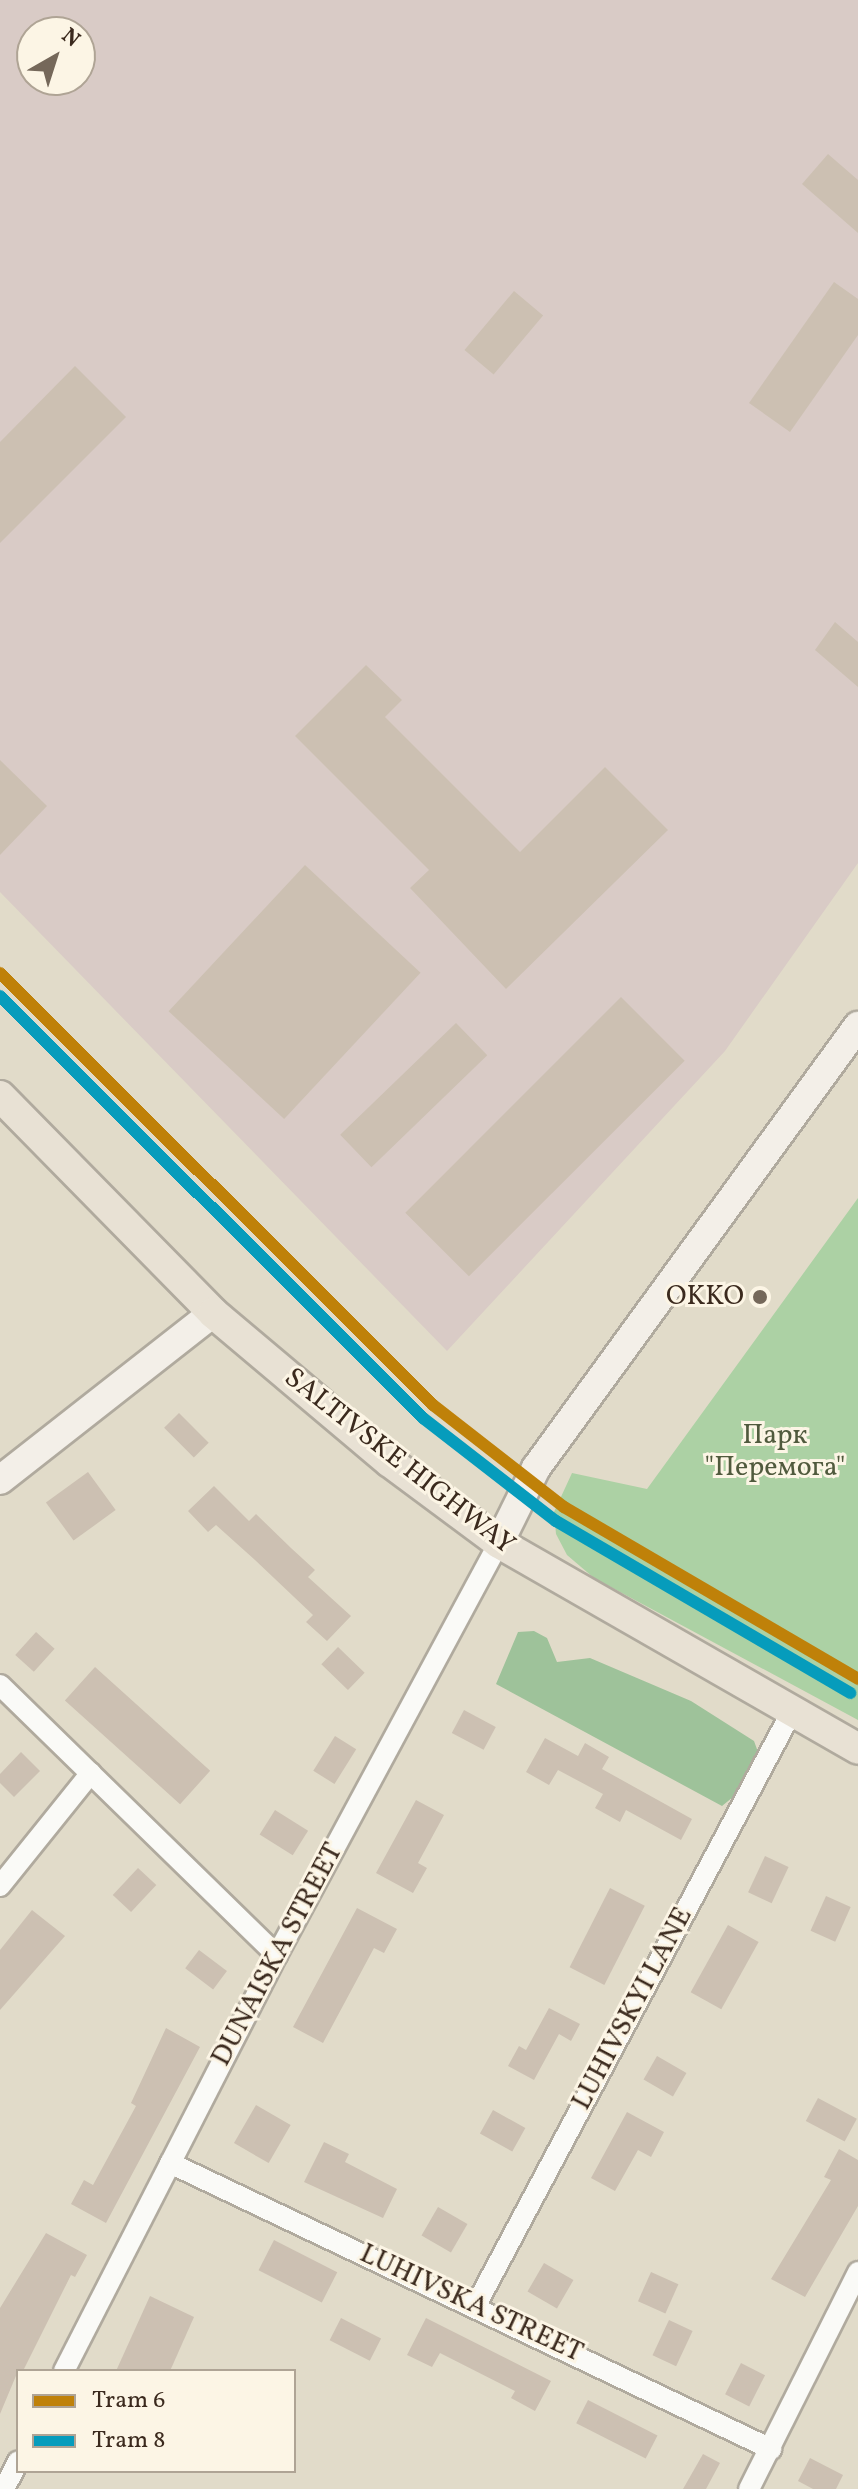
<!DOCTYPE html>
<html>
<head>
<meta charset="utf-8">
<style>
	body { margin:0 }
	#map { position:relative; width:858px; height:2489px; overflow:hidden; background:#e1dbc9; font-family:Vollkorn,serif }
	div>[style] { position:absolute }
	.industrial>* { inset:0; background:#d9cbc6 }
	.green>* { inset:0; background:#acd1a4 }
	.forest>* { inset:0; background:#9ec29a }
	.building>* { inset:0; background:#ccc0b2; transform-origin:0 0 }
	.roads { filter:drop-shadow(2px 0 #b0aa9e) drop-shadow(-2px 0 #b0aa9e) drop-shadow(0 2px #b0aa9e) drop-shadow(0 -2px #b0aa9e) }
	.street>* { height:20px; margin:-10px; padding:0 10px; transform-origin:10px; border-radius:10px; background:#fafaf7 }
	.secondary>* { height:28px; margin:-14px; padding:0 14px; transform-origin:14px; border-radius:14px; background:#f3efe8 }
	.primary>* { height:30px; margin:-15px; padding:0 15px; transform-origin:15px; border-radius:15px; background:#e8e1d4 }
	.tram-1>* { height:12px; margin:-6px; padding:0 6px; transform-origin:6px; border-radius:6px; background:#bf8109 }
	.tram-2>* { height:12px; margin:-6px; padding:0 6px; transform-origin:6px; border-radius:6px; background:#069cbc }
	.dots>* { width:22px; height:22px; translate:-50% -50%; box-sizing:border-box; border:4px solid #fcf5e5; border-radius:50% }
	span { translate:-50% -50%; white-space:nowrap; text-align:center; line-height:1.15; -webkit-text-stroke:6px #fcf5e5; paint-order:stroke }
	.poi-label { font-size:28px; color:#3b2a1e }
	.right { translate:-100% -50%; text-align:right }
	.park-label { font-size:28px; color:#505a3d }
	.street-label { font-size:28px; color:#3b2a1e }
	.legend { position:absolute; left:16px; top:2369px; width:280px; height:104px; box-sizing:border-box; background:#fcf5e5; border:2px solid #afa495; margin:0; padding:10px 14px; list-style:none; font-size:24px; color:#3b2a1e }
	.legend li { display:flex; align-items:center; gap:16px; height:40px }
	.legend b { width:40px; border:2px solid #afa495 }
	.north { position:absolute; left:16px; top:16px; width:80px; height:80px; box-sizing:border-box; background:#fcf5e5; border:2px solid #afa495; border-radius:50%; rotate:39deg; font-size:22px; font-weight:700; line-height:32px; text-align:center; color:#3b2a1e }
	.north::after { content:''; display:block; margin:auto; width:28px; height:36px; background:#75685a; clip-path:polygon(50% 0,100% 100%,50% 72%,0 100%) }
</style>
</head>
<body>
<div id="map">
	<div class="industrial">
		<i style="clip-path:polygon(evenodd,0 0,858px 0,858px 863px,725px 1051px,447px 1351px,0 892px,0 0,32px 32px,80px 32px,80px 80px,32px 80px,32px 32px)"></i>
	</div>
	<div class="green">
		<i style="clip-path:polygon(858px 1198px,858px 1720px,594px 1578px,567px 1555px,556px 1534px,554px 1512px,572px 1473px,647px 1489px)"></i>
	</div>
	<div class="forest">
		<i style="clip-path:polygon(534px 1631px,547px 1638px,557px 1662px,590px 1658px,691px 1701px,754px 1741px,758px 1752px,752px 1770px,733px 1797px,722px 1806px,496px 1684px,518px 1632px)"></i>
	</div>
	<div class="building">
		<i style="clip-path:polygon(828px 154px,858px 180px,858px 233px,802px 184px)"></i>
		<i style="clip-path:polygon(834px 282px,858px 299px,858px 335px,790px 432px,749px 403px)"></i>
		<i style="left:514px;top:291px;width:38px;height:77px;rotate:40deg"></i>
		<i style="clip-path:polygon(75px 366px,126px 417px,0 543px,0 442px)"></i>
		<i style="clip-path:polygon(835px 622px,858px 642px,858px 687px,815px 650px)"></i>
		<i style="clip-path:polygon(366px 665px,402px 700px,385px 717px,520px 852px,605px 767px,668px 830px,506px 989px,410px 888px,429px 870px,295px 736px)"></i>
		<i style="clip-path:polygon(0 760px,47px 806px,0 855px)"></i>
		<i style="left:305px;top:865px;width:158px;height:200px;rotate:43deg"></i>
		<i style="left:621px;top:997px;width:90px;height:305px;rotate:45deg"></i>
		<i style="left:456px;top:1023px;width:45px;height:161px;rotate:46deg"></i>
		<i style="left:179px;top:1413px;width:42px;height:21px;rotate:45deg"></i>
		<i style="left:88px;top:1472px;width:47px;height:52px;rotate:54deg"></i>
		<i style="clip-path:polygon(214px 1486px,249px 1521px,256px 1514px,291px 1548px,315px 1570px,308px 1577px,351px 1616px,327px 1641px,306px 1622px,313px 1615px,255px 1560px,216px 1525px,208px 1532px,188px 1511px)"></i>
		<i style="left:36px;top:1632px;width:25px;height:31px;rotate:42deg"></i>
		<i style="left:338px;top:1647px;width:37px;height:24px;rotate:44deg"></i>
		<i style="left:95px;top:1667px;width:155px;height:45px;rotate:42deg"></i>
		<i style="left:464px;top:1710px;width:36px;height:26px;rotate:28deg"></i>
		<i style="left:335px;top:1736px;width:25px;height:41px;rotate:32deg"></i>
		<i style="clip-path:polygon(545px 1738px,578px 1756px,585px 1743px,609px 1757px,602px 1769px,692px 1819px,681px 1840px,626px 1810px,620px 1822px,595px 1808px,603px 1794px,558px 1770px,549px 1785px,526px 1772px)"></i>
		<i style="clip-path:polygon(21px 1752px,40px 1771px,14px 1797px,0 1783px,0 1774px)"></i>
		<i style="clip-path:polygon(416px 1800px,444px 1815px,418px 1863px,427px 1868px,413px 1893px,376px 1873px)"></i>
		<i style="left:275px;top:1810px;width:39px;height:29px;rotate:32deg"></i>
		<i style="left:765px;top:1856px;width:26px;height:40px;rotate:25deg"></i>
		<i style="left:138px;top:1868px;width:25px;height:37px;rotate:43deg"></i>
		<i style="left:610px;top:1888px;width:39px;height:89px;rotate:27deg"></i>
		<i style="left:826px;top:1896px;width:27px;height:38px;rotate:24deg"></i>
		<i style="clip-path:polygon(357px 1908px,397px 1929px,384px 1953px,374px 1948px,323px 2043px,293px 2027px)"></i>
		<i style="clip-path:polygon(32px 1910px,65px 1936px,0 2010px,0 1950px)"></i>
		<i style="left:728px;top:1925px;width:35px;height:77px;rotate:29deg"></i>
		<i style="left:199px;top:1950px;width:35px;height:23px;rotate:37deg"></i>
		<i style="clip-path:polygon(549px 2008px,580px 2024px,571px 2041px,559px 2034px,534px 2080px,508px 2066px,519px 2046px,526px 2050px)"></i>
		<i style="clip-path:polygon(166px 2028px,200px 2047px,106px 2223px,71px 2204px,84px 2180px,93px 2185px,136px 2106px,131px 2103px)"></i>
		<i style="left:657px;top:2056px;width:34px;height:27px;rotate:30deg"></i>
		<i style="left:818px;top:2098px;width:44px;height:26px;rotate:28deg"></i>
		<i style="left:256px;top:2105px;width:40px;height:44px;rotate:30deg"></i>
		<i style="left:493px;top:2110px;width:37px;height:27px;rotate:29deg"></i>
		<i style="clip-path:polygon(627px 2112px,664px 2132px,651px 2157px,638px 2150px,615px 2191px,591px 2178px)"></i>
		<i style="clip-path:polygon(324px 2142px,349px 2154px,345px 2162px,397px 2189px,383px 2218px,304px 2182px)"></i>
		<i style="clip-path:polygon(839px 2149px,858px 2160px,858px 2206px,805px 2297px,771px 2279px,831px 2180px,824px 2177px)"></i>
		<i style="left:438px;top:2207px;width:34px;height:33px;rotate:30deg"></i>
		<i style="clip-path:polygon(46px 2233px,87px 2255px,75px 2277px,71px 2275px,23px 2371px,18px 2371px,0 2414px,0 2308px)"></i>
		<i style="left:274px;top:2240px;width:71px;height:34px;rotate:27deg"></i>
		<i style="left:544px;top:2263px;width:34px;height:33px;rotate:30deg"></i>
		<i style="left:651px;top:2272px;width:30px;height:32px;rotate:24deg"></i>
		<i style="clip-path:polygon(150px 2296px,194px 2317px,170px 2371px,116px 2371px)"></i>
		<i style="left:341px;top:2318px;width:45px;height:25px;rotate:27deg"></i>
		<i style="clip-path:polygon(426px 2318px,551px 2381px,535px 2411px,511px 2398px,515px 2391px,440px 2353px,432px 2367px,407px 2355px)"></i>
		<i style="left:669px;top:2320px;width:26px;height:39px;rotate:25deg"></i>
		<i style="left:741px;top:2363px;width:27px;height:35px;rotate:27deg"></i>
		<i style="left:588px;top:2400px;width:78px;height:26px;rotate:27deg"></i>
		<i style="clip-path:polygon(703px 2454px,720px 2463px,706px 2489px,683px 2489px)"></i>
		<i style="clip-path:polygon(810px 2458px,843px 2475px,836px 2489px,813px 2489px,798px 2481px)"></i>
	</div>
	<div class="roads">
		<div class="street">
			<i style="left:0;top:1685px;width:387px;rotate:44.3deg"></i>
			<i style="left:0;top:1886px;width:145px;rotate:-51.2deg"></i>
			<i style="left:170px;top:2163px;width:666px;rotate:25.45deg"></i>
			<i style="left:476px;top:2305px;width:671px;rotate:-61.98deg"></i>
			<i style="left:64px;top:2371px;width:467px;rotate:-62.9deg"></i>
			<i style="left:277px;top:1955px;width:468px;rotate:-61.7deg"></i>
			<i style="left:4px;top:2489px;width:31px;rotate:-63deg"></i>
			<i style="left:749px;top:2489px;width:243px;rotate:-63.3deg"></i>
		</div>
		<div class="secondary">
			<i style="left:0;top:1480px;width:271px;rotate:-38.1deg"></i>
			<i style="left:499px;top:1543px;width:84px;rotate:-63.7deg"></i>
			<i style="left:536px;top:1468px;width:547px;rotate:-53.93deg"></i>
		</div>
		<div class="primary">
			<i style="left:0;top:1096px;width:304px;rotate:45.5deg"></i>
			<i style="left:213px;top:1313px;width:231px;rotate:40.1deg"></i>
			<i style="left:390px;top:1462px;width:136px;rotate:36.6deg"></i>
			<i style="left:499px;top:1543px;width:414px;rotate:29.8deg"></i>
		</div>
	</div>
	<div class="tram-1">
		<i style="left:0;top:973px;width:612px;rotate:44.93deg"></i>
		<i style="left:433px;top:1405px;width:166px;rotate:37.9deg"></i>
		<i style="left:564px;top:1507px;width:341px;rotate:30.3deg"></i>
	</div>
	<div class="tram-2">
		<i style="left:0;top:996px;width:598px;rotate:44.93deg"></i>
		<i style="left:423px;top:1418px;width:168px;rotate:37.8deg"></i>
		<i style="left:556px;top:1521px;width:341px;rotate:30.3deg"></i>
	</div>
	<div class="dots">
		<i style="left:760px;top:1297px;background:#75685a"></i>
	</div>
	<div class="poi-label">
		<span class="right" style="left:744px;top:1297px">OKKO</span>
	</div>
	<div class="park-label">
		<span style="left:775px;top:1452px">Парк<br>"Перемога"</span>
	</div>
	<div class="street-label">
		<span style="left:399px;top:1462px;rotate:38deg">SALTIVSKE HIGHWAY</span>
		<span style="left:278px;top:1955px;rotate:-62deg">DUNAISKA STREET</span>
		<span style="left:633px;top:2009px;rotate:-62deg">LUHIVSKYI LANE</span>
		<span style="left:471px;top:2304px;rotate:25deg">LUHIVSKA STREET</span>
	</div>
	<ul class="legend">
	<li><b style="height:10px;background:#bf8109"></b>Tram 6</li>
	<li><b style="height:10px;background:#069cbc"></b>Tram 8</li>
	</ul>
	<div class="north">N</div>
</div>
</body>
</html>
